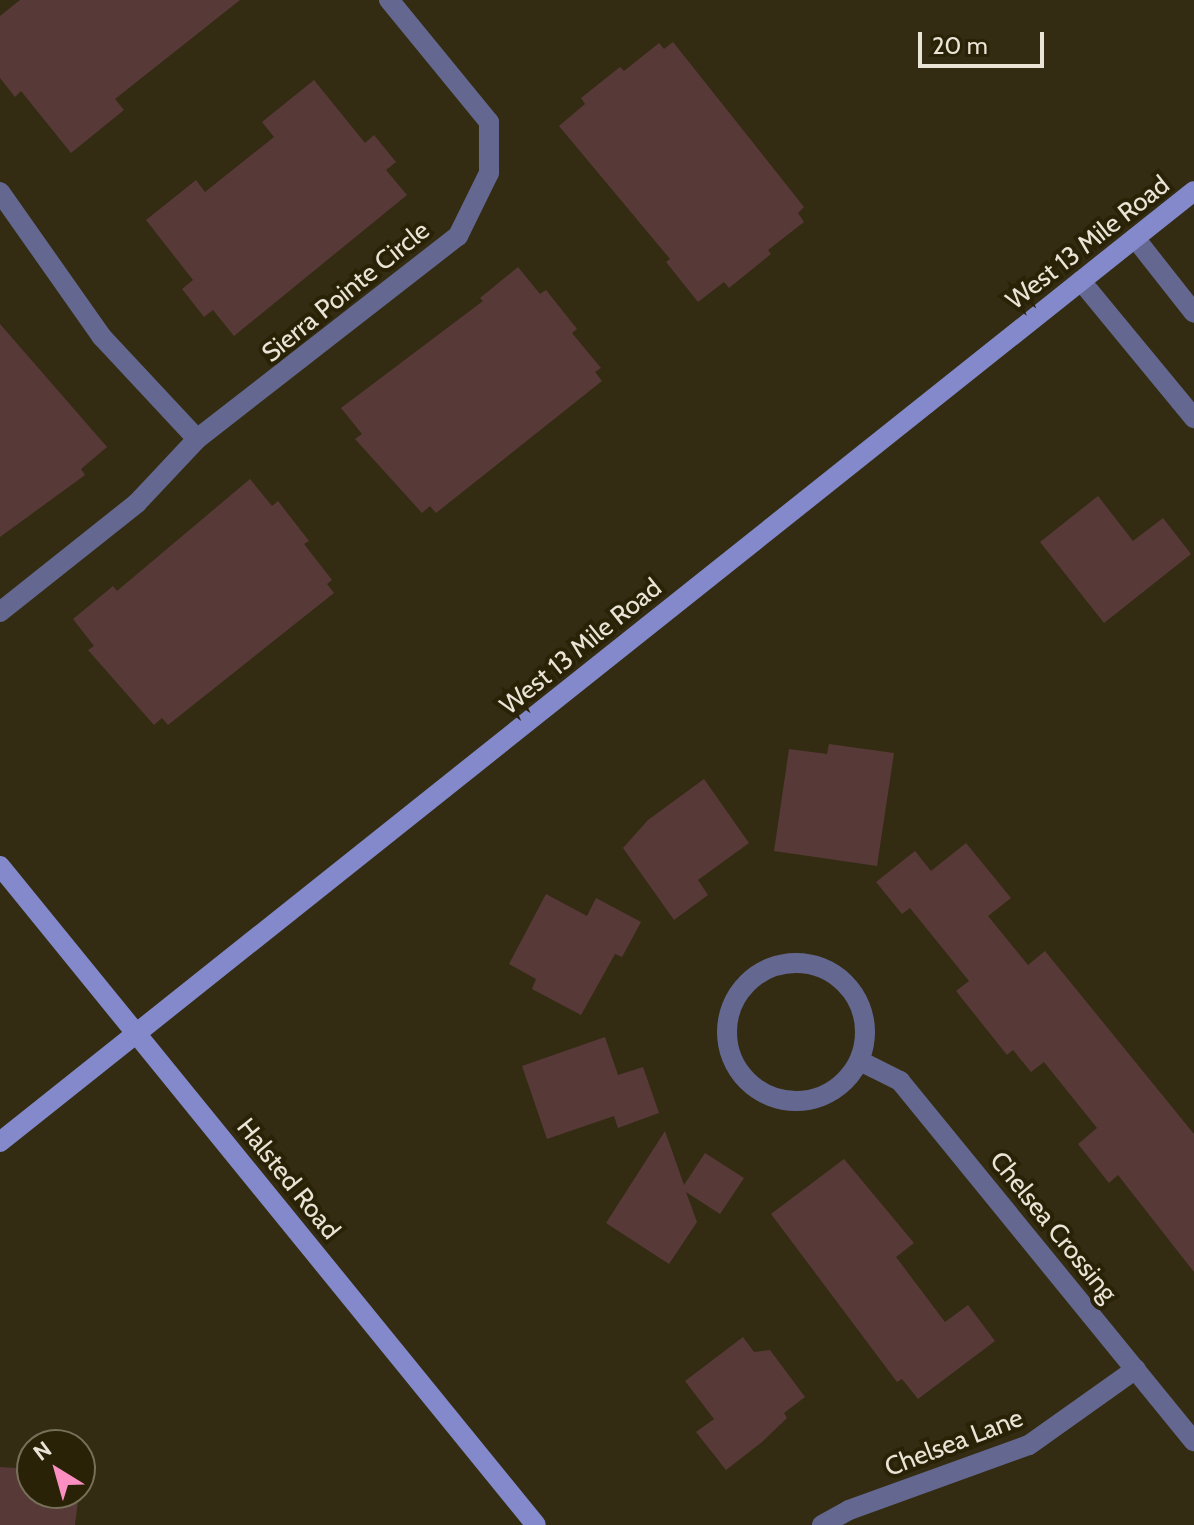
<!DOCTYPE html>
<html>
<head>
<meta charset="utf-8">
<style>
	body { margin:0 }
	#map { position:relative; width:1194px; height:1525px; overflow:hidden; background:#332c12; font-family:Cabin,sans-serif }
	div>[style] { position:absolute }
	.building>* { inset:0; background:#573938 }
	.street>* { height:20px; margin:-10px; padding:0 10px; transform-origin:10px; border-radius:10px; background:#646891 }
	.street>.ring { margin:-10px; padding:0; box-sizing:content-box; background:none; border:20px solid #646891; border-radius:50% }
	.secondary>* { height:20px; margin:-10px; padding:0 10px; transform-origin:10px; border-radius:10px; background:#8389ca }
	span { translate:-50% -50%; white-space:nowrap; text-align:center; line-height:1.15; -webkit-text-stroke:8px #292207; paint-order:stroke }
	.street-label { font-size:26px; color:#e9e4d5 }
	.north { position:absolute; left:16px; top:1429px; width:80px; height:80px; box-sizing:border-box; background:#292207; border:2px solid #767059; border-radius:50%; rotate:323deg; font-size:22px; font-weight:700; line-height:32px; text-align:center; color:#e9e4d5 }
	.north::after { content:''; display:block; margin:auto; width:28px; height:36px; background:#fc8fc2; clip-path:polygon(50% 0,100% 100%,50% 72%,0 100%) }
	.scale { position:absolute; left:918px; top:32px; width:126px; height:36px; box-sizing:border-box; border:4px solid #e9e4d5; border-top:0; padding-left:10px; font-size:24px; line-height:28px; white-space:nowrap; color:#e9e4d5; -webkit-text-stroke:6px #292207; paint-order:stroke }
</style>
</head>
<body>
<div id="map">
	<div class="building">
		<i style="clip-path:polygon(20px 0,240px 0,115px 99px,124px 110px,71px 153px,21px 91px,15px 97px,0 78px,0 16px)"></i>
		<i style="clip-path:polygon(673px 42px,804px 207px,798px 213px,804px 222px,768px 250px,771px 254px,729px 288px,724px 282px,698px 302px,666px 262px,670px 259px,559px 126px,585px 104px,581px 98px,620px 67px,624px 71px,659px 43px,664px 49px)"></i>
		<i style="clip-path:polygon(314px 80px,365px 143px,374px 135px,396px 162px,386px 170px,407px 195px,234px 336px,213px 310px,204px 317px,182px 289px,193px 280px,146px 220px,196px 180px,205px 192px,274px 137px,262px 122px)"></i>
		<i style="clip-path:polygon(518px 267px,540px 294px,546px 290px,577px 329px,572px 333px,601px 368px,595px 372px,602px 381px,436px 513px,430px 506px,422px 513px,355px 439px,362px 434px,341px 408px,483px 301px,480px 298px)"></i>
		<i style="clip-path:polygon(0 324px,107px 447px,81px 469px,85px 475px,0 537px)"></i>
		<i style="clip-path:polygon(250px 479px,272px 506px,278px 501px,309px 541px,304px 544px,332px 580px,327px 584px,334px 593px,168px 725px,162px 718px,154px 725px,88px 650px,94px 646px,73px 619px,113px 586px,117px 591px)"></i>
		<i style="clip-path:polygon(1098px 496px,1133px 541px,1163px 518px,1191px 554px,1104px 623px,1040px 542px)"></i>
		<i style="clip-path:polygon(829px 744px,894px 753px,877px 866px,774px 851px,789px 749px,827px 754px)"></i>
		<i style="clip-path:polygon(704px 779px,749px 843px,698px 880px,708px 895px,674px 920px,623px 848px,648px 820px)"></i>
		<i style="clip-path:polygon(966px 843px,1011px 898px,988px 916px,1028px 965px,1045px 951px,1194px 1134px,1194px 1272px,1118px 1175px,1109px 1183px,1078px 1144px,1097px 1128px,1044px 1062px,1031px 1072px,1013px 1050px,1007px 1055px,956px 991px,969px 981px,910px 908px,902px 914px,876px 882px,915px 851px,931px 871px)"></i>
		<i style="clip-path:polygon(546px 894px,587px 916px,596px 898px,641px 922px,622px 957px,615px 954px,581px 1015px,532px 989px,536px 979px,509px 964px)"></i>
		<i style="clip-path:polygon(605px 1037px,618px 1075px,643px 1067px,659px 1113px,618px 1128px,614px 1116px,547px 1139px,522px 1066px)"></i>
		<i style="clip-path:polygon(665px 1131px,684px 1185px,705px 1153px,744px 1178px,720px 1214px,686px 1192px,697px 1222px,669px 1264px,606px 1223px)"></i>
		<i style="clip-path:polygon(844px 1159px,914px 1243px,896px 1257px,945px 1322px,968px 1305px,995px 1341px,918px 1399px,902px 1379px,897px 1382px,771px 1214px)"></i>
		<i style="clip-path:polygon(743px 1337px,754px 1352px,770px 1350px,805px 1397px,784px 1413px,787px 1418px,762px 1442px,726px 1470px,696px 1432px,714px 1419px,685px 1381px)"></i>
		<i style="clip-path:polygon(0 1467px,32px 1469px,32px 1493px,79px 1493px,75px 1525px,0 1525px)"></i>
	</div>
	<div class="street">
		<i style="left:0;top:192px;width:177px;rotate:54.9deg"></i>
		<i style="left:102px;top:337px;width:139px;rotate:47deg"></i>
		<i style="left:1135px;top:238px;width:95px;rotate:51.8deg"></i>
		<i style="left:1081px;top:281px;width:178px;rotate:50.5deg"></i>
		<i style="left:0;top:612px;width:175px;rotate:-38.5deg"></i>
		<i style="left:137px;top:503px;width:88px;rotate:-46.8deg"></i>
		<i style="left:197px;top:439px;width:331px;rotate:-37.9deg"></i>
		<i style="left:458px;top:236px;width:70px;rotate:-63.8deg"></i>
		<i style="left:489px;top:173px;width:51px;rotate:-90deg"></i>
		<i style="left:489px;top:122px;width:158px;rotate:-129.3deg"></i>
		<i class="ring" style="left:727px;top:963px;width:118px;height:118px"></i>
		<i style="left:860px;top:1061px;width:45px;rotate:26.6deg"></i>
		<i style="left:900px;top:1081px;width:465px;rotate:50.8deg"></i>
		<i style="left:822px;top:1525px;width:31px;rotate:-29deg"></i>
		<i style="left:849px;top:1510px;width:191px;rotate:-19.9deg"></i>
		<i style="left:1029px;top:1445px;width:131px;rotate:-35.4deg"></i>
	</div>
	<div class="secondary">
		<i style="left:0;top:866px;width:849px;rotate:50.88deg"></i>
		<i style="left:0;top:1142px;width:1526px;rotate:-38.54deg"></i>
	</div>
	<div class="street-label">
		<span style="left:1088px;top:243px;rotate:-38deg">West 13 Mile Road</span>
		<span style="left:346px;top:292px;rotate:-39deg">Sierra Pointe Circle</span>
		<span style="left:581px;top:647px;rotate:-39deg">West 13 Mile Road</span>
		<span style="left:288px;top:1179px;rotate:51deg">Halsted Road</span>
		<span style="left:1053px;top:1227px;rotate:51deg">Chelsea Crossing</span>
		<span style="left:954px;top:1443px;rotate:-21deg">Chelsea Lane</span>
	</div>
	<div class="north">N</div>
	<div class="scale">20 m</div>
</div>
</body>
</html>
